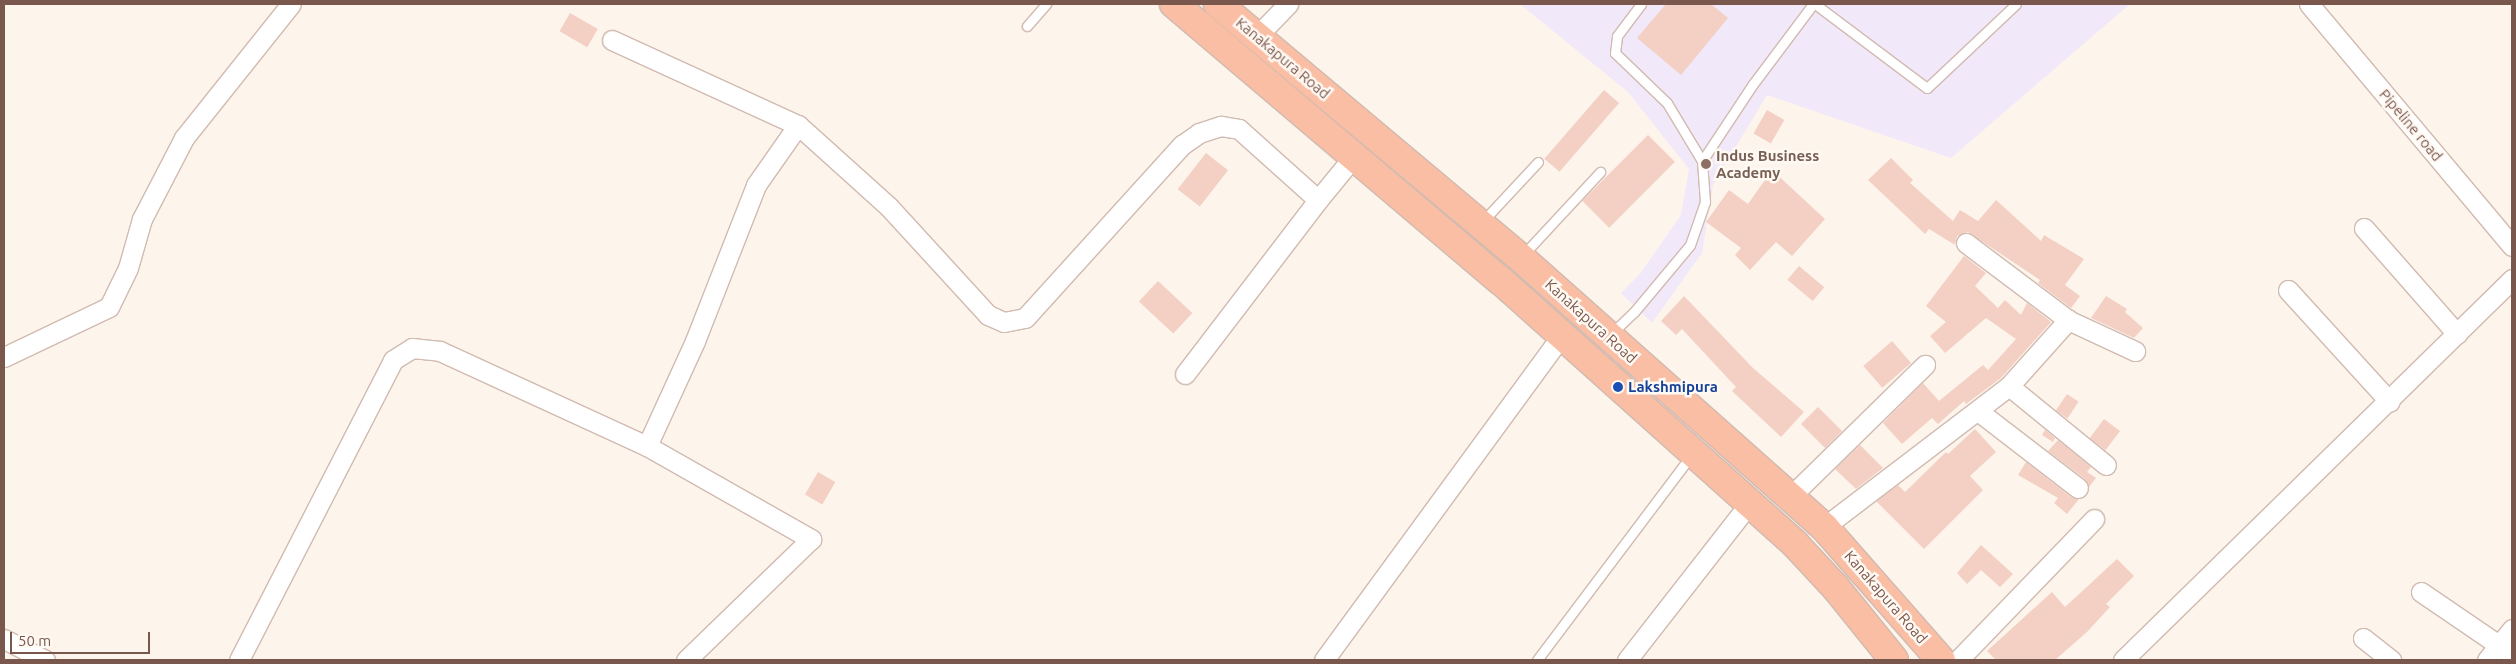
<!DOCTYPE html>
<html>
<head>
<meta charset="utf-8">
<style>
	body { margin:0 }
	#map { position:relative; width:2516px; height:664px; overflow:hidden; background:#fdf4ec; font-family:Ubuntu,sans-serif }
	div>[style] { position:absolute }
	.education>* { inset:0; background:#f1e8fa }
	.building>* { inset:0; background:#f3d0c3; transform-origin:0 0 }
	.roads { filter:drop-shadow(1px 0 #d1bab0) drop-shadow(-1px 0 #d1bab0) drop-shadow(0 1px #d1bab0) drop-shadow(0 -1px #d1bab0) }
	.service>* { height:9px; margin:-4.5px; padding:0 4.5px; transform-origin:4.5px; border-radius:4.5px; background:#fff }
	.minor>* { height:19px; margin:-9.5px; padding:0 9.5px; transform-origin:9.5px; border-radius:9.5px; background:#fff }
	.trunk>* { height:28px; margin:-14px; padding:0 14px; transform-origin:14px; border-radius:14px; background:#f9bea4 }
	.dots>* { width:14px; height:14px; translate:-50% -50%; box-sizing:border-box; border:2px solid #fff9f3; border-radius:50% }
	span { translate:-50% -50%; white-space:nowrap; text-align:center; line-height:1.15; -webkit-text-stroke:5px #fff9f3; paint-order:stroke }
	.street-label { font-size:15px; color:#7a574d }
	.education-label { font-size:15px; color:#785e54; font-weight:700 }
	.left { translate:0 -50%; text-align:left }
	.transit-label { font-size:15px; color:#164399; font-weight:700 }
	.frame { position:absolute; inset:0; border:5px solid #7a574d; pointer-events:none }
	.scale { position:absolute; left:10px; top:632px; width:140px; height:22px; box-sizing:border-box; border:2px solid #7a574d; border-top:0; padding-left:6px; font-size:15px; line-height:18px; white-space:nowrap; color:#7a574d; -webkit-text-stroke:4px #fff9f3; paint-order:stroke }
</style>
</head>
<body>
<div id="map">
	<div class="education">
		<i style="clip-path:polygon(1520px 4px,2130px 4px,1951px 158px,1767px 95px,1713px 185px,1702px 253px,1652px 323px,1621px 293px,1640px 274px,1681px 215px,1689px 169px,1628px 92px)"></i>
	</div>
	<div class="building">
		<i style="clip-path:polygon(1666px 4px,1711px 4px,1728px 18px,1681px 75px,1637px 38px)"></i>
		<i style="left:570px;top:13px;width:32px;height:21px;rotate:30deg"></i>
		<i style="left:1604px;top:90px;width:20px;height:91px;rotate:41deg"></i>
		<i style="left:1767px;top:110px;width:20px;height:27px;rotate:30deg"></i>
		<i style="left:1648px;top:135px;width:38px;height:93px;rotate:45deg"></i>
		<i style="left:1206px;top:153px;width:28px;height:46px;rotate:38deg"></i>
		<i style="clip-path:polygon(1891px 158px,1913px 180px,1910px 183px,1953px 221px,1960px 210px,1978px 221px,1996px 200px,2041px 241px,2044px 235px,2084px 259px,2065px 285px,2080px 296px,2071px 308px,2038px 283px,2040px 280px,1968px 232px,1957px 236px,1955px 245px,1929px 229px,1925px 234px,1868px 180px)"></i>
		<i style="clip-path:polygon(1772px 170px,1825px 219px,1792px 256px,1776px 242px,1750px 270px,1735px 255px,1741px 248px,1706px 222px,1729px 190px,1748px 204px)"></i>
		<i style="clip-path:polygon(1964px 256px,1986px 273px,1975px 286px,1998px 308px,2005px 300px,2021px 315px,2027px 303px,2051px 322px,2001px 378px,1966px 404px,1964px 401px,1938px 424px,1932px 418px,1902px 444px,1883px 423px,1923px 383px,1939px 401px,1983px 365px,1988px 370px,2016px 339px,1986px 318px,1945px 353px,1930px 336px,1946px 322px,1926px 306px)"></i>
		<i style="left:1799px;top:266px;width:33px;height:18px;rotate:40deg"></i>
		<i style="left:1158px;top:281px;width:47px;height:28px;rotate:43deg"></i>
		<i style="clip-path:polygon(1684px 296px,1753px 368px,1804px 412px,1781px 437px,1732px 391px,1736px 387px,1682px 329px,1676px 335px,1661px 321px)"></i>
		<i style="clip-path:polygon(2106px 296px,2127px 309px,2125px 312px,2143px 328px,2134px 338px,2091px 318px)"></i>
		<i style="left:1892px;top:341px;width:29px;height:38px;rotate:49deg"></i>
		<i style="left:2067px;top:394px;width:14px;height:20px;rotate:34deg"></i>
		<i style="left:1818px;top:407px;width:34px;height:24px;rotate:45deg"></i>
		<i style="left:2104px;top:419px;width:20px;height:24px;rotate:37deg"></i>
		<i style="clip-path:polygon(1975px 429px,1996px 452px,1970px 476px,1983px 490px,1924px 549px,1876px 501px,1898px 485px,1905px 492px,1946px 452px,1948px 454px)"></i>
		<i style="clip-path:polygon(2045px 430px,2055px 438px,2053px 442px,2042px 435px)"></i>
		<i style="clip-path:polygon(2058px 440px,2091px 467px,2087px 472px,2096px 478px,2089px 487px,2085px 479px,2048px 451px)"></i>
		<i style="clip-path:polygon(1860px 445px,1883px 468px,1856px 489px,1835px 469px)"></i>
		<i style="clip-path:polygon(2026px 462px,2071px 497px,2079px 499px,2067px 514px,2054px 503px,2058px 498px,2018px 475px)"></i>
		<i style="left:818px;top:472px;width:20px;height:26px;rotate:30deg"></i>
		<i style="clip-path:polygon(1981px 545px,2013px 574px,2000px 587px,1981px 570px,1967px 584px,1957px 573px)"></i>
		<i style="clip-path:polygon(2117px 559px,2134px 576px,2106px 604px,2110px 607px,2087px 632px,2055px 660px,1996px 660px,1987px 651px,2052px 592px,2065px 607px)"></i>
	</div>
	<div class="roads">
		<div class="service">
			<i style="left:1815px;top:4px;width:140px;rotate:36.9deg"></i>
			<i style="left:1927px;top:88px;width:122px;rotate:-43.3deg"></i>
			<i style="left:1027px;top:26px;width:29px;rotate:-49deg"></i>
			<i style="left:1702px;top:161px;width:92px;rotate:-56.5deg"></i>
			<i style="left:1753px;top:84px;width:100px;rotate:-53.1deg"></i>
			<i style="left:1482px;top:222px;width:82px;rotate:-47deg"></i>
			<i style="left:1522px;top:256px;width:115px;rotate:-47.1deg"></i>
			<i style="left:1610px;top:335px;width:33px;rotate:-44deg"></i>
			<i style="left:1634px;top:312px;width:87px;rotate:-50.1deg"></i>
			<i style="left:1690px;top:245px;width:46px;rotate:-70.8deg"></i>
			<i style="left:1705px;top:202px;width:41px;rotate:-94.2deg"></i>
			<i style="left:1702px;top:161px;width:68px;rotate:-121.1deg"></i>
			<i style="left:1667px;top:103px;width:72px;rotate:-136.1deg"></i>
			<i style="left:1615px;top:53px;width:17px;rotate:-83deg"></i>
			<i style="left:1617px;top:36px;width:40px;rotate:-53deg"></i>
			<i style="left:1537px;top:660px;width:256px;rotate:-53deg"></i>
		</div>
		<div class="minor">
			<i style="left:2309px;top:4px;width:316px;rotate:50deg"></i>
			<i style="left:1257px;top:36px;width:45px;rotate:-45.9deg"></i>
			<i style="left:612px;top:40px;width:205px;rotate:24.6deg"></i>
			<i style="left:2364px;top:228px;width:141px;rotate:48.7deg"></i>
			<i style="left:1966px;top:243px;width:128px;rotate:37deg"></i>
			<i style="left:2068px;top:320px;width:74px;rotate:24.8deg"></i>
			<i style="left:2288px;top:290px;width:151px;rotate:47.7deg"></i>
			<i style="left:4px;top:357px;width:116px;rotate:-25.5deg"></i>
			<i style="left:109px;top:307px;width:43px;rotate:-64deg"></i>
			<i style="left:128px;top:268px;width:51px;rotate:-74.1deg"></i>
			<i style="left:142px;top:219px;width:91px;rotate:-62.6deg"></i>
			<i style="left:184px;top:138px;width:171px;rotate:-51.4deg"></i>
			<i style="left:1185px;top:374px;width:219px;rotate:-52.6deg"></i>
			<i style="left:2009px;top:386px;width:125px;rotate:39.2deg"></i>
			<i style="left:1978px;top:411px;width:126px;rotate:37.6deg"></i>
			<i style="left:647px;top:446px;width:115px;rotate:-65.4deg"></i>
			<i style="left:695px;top:341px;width:168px;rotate:-68.6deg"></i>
			<i style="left:756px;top:185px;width:73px;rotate:-55deg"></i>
			<i style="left:798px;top:125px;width:122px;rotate:42deg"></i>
			<i style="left:889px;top:207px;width:147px;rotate:47.5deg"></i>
			<i style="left:988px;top:315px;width:17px;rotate:24deg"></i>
			<i style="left:1004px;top:322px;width:21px;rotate:-11deg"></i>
			<i style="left:1025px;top:318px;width:234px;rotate:-47.8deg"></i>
			<i style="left:1182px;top:145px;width:21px;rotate:-35deg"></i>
			<i style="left:1199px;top:133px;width:23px;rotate:-18deg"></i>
			<i style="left:1221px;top:126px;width:18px;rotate:9deg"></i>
			<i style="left:1239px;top:129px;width:106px;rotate:41.9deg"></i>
			<i style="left:1318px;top:200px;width:57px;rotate:-50.7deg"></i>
			<i style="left:1790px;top:497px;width:189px;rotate:-44.4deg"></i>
			<i style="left:1824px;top:527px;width:233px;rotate:-37.3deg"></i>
			<i style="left:2009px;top:386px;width:89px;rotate:-48.2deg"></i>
			<i style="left:2421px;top:592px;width:110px;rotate:34.3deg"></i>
			<i style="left:2363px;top:638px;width:36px;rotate:38deg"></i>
			<i style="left:4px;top:639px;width:46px;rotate:27.1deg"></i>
			<i style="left:239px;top:660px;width:337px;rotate:-62.8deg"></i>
			<i style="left:393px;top:360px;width:22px;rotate:-32deg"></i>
			<i style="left:412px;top:348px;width:28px;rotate:6deg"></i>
			<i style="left:440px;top:351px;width:228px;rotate:24.7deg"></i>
			<i style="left:647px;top:446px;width:189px;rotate:29.6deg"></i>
			<i style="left:811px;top:539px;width:174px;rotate:135.9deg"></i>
			<i style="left:1324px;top:660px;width:400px;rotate:-53.8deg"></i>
			<i style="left:1627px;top:660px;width:198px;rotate:-52deg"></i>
			<i style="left:1958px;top:660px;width:196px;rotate:-46deg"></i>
			<i style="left:2123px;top:660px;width:545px;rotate:-44.4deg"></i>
			<i style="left:2487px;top:660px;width:40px;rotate:-51deg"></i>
		</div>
		<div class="trunk">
			<i style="left:1174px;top:4px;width:427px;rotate:40.3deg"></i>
			<i style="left:1500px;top:280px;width:396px;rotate:41.8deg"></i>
			<i style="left:1795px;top:544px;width:60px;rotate:47deg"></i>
			<i style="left:1836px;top:588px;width:92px;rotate:51.1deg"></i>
			<i style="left:1218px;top:4px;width:395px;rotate:40deg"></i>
			<i style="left:1521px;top:258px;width:405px;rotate:41.6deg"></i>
			<i style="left:1824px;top:527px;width:177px;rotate:48.7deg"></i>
		</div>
	</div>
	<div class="dots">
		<i style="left:1706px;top:164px;background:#8d6e63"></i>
		<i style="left:1618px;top:387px;background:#1a4fb4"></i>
	</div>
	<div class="street-label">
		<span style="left:1283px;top:58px;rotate:40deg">Kanakapura Road</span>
		<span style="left:2411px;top:125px;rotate:50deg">Pipeline road</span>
		<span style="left:1591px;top:321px;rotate:42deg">Kanakapura Road</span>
		<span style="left:1886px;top:597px;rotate:49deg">Kanakapura Road</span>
	</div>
	<div class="education-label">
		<span class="left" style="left:1716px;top:164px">Indus Business<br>Academy</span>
	</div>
	<div class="transit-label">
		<span class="left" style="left:1628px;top:387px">Lakshmipura</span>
	</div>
	<div class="frame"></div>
	<div class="scale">50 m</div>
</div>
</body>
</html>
